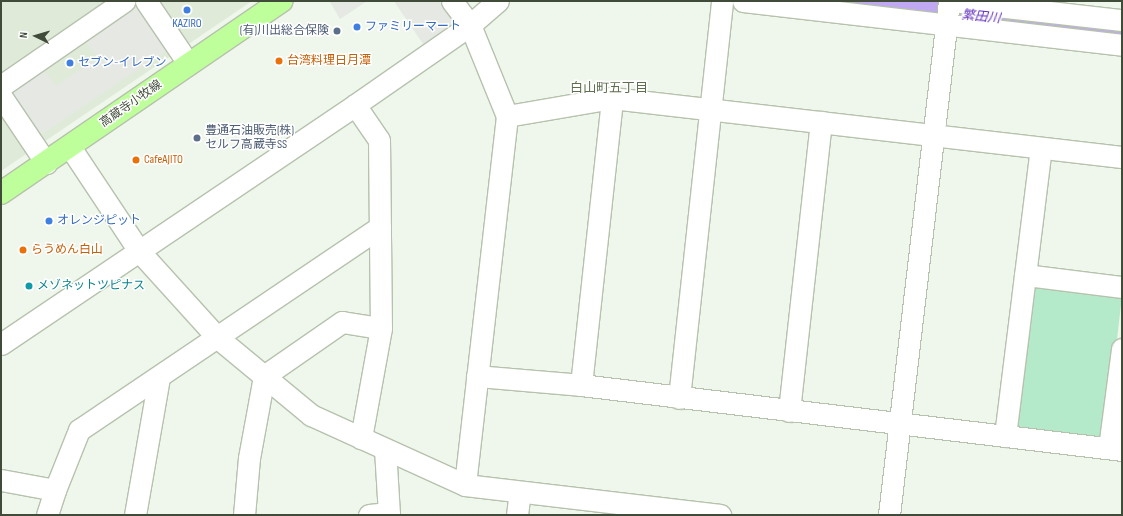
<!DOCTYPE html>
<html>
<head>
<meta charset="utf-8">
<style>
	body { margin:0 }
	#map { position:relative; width:1123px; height:516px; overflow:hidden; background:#eff6eb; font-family:"Sofia Sans Condensed","Noto Sans JP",sans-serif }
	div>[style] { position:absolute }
	.residential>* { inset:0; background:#e0ead9 }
	.green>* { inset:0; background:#b4eac9 }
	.parking>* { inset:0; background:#e5e8e3 }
	.river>* { height:28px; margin:-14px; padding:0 14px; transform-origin:14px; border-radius:14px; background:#c1a8f3 }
	.roads { filter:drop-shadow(1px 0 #b6c2ad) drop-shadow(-1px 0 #b6c2ad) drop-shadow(0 1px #b6c2ad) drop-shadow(0 -1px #b6c2ad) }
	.minor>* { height:21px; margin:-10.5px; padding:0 10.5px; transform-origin:10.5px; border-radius:10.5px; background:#fff }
	.major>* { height:22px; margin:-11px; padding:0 11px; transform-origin:11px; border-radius:11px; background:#bfff9b }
	.dots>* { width:11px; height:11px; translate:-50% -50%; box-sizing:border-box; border:2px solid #fff; border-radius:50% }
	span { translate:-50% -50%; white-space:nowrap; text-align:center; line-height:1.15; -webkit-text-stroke:3px #fff; paint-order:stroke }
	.shop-label { font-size:12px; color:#366cbe }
	.left { translate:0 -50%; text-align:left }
	.service-label { font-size:12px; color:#4e5e75 }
	.right { translate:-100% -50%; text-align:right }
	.food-label { font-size:12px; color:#c56008 }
	.street-label { font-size:12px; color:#414b39 }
	.culture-label { font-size:12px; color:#0d838f }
	.water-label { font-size:13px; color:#602dbb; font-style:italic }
	.neighbourhood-label { font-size:13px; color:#5e6e4f }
	.frame { position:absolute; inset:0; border:2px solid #414b39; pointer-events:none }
	.north { position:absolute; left:16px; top:16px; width:40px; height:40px; -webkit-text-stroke:3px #fff; paint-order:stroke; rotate:275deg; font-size:11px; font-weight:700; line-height:16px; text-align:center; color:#414b39 }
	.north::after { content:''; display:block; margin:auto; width:14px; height:18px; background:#414b39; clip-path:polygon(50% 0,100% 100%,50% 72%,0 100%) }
</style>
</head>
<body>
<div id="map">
	<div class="residential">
		<i style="clip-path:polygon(1px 1px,252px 1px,1px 171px)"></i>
	</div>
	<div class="green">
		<i style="clip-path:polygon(1031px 286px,1122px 296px,1106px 435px,1099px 440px,1019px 431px,1015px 424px)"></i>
	</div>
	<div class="parking">
		<i style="clip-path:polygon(331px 1px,367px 1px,340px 19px,330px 2px)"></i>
		<i style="clip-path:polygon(394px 1px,439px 1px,452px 19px,451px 26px,423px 44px)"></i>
		<i style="clip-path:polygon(141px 2px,171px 47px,36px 138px,6px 94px,44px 71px,56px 86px,98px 58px,84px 39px)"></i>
	</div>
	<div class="river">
		<i style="left:839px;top:1px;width:285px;rotate:6.5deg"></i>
	</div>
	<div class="roads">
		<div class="minor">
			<i style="left:146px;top:1px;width:75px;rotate:55.9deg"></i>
			<i style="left:452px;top:1px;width:30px;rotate:53deg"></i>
			<i style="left:470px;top:25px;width:98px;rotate:67.9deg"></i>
			<i style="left:507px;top:116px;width:371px;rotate:96.5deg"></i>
			<i style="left:743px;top:1px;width:382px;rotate:6.6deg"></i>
			<i style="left:952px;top:1px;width:171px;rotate:6.4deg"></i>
			<i style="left:1px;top:86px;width:150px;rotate:-34.6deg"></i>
			<i style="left:1px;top:96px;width:81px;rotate:56.1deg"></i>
			<i style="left:355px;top:105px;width:42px;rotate:55.6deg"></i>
			<i style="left:379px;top:140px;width:188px;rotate:89.4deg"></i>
			<i style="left:381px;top:328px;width:112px;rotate:100.3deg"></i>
			<i style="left:507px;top:116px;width:107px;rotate:-9.7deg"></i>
			<i style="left:612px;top:98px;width:513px;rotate:6.6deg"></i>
			<i style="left:70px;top:147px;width:125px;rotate:56.4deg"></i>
			<i style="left:139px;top:251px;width:118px;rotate:47.8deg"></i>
			<i style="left:218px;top:338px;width:121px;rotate:39.6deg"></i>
			<i style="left:311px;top:415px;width:169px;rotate:24.4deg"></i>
			<i style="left:465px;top:485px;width:257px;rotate:6.7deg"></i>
			<i style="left:1025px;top:275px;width:98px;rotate:7.1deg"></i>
			<i style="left:1px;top:344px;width:427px;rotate:-34deg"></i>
			<i style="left:355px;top:105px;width:140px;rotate:-34.8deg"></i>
			<i style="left:470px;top:25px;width:37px;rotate:-41deg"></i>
			<i style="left:477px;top:376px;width:104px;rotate:4.9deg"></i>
			<i style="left:581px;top:385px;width:545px;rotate:6.85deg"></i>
			<i style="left:581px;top:385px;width:289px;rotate:-83.8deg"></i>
			<i style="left:679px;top:398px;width:399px;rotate:-83.8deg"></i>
			<i style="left:789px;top:411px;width:291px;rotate:-83.7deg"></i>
			<i style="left:1005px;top:436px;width:290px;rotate:-82.9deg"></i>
			<i style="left:1109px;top:448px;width:100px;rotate:-82.5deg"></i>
			<i style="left:385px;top:449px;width:66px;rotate:86.5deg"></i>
			<i style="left:1px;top:480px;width:55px;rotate:10.5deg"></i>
			<i style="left:47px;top:515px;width:26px;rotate:-72deg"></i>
			<i style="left:55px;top:490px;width:65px;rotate:-68.2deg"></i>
			<i style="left:79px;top:430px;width:363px;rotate:-34deg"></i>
			<i style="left:135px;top:515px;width:140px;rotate:-80.1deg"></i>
			<i style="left:244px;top:515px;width:57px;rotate:-85deg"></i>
			<i style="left:249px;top:458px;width:83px;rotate:-79.6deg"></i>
			<i style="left:264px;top:376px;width:95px;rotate:-34.7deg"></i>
			<i style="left:342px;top:322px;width:39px;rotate:9deg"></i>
			<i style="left:369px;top:515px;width:20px;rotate:-6deg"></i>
			<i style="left:517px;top:515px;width:23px;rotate:-83deg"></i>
			<i style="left:889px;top:515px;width:517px;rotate:-83.34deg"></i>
		</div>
		<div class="major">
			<i style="left:1px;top:193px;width:340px;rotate:-34.4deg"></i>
		</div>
	</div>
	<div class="dots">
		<i style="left:187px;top:10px;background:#3f7fe0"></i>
		<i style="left:357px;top:27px;background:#3f7fe0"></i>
		<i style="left:337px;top:31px;background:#5c6f8a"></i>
		<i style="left:279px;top:61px;background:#e8710a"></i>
		<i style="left:70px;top:63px;background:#3f7fe0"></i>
		<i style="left:197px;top:138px;background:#5c6f8a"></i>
		<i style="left:136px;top:160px;background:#e8710a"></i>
		<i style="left:49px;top:221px;background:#3f7fe0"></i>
		<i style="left:23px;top:250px;background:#e8710a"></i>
		<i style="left:29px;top:286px;background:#0f9aa8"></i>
	</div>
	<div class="shop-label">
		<span style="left:187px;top:24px">KAZIRO</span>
		<span class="left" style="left:365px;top:27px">ファミリーマート</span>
		<span class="left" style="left:78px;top:63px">セブン-イレブン</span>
		<span class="left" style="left:57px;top:221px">オレンジピット</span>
	</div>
	<div class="service-label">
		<span class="right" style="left:329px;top:31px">(有)川出総合保険</span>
		<span class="left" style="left:205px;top:138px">豊通石油販売(株)<br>セルフ高蔵寺SS</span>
	</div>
	<div class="food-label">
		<span class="left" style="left:287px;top:61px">台湾料理日月潭</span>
		<span class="left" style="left:144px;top:160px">CafeAJITO</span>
		<span class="left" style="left:31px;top:250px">らうめん白山</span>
	</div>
	<div class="street-label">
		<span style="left:131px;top:104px;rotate:-35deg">高蔵寺小牧線</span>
	</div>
	<div class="culture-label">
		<span class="left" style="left:37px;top:286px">メゾネットツピナス</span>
	</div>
	<div class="water-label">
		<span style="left:981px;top:17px;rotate:6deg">繁田川</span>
	</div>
	<div class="neighbourhood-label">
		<span style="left:609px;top:88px">白山町五丁目</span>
	</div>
	<div class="frame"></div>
	<div class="north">N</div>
</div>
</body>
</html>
